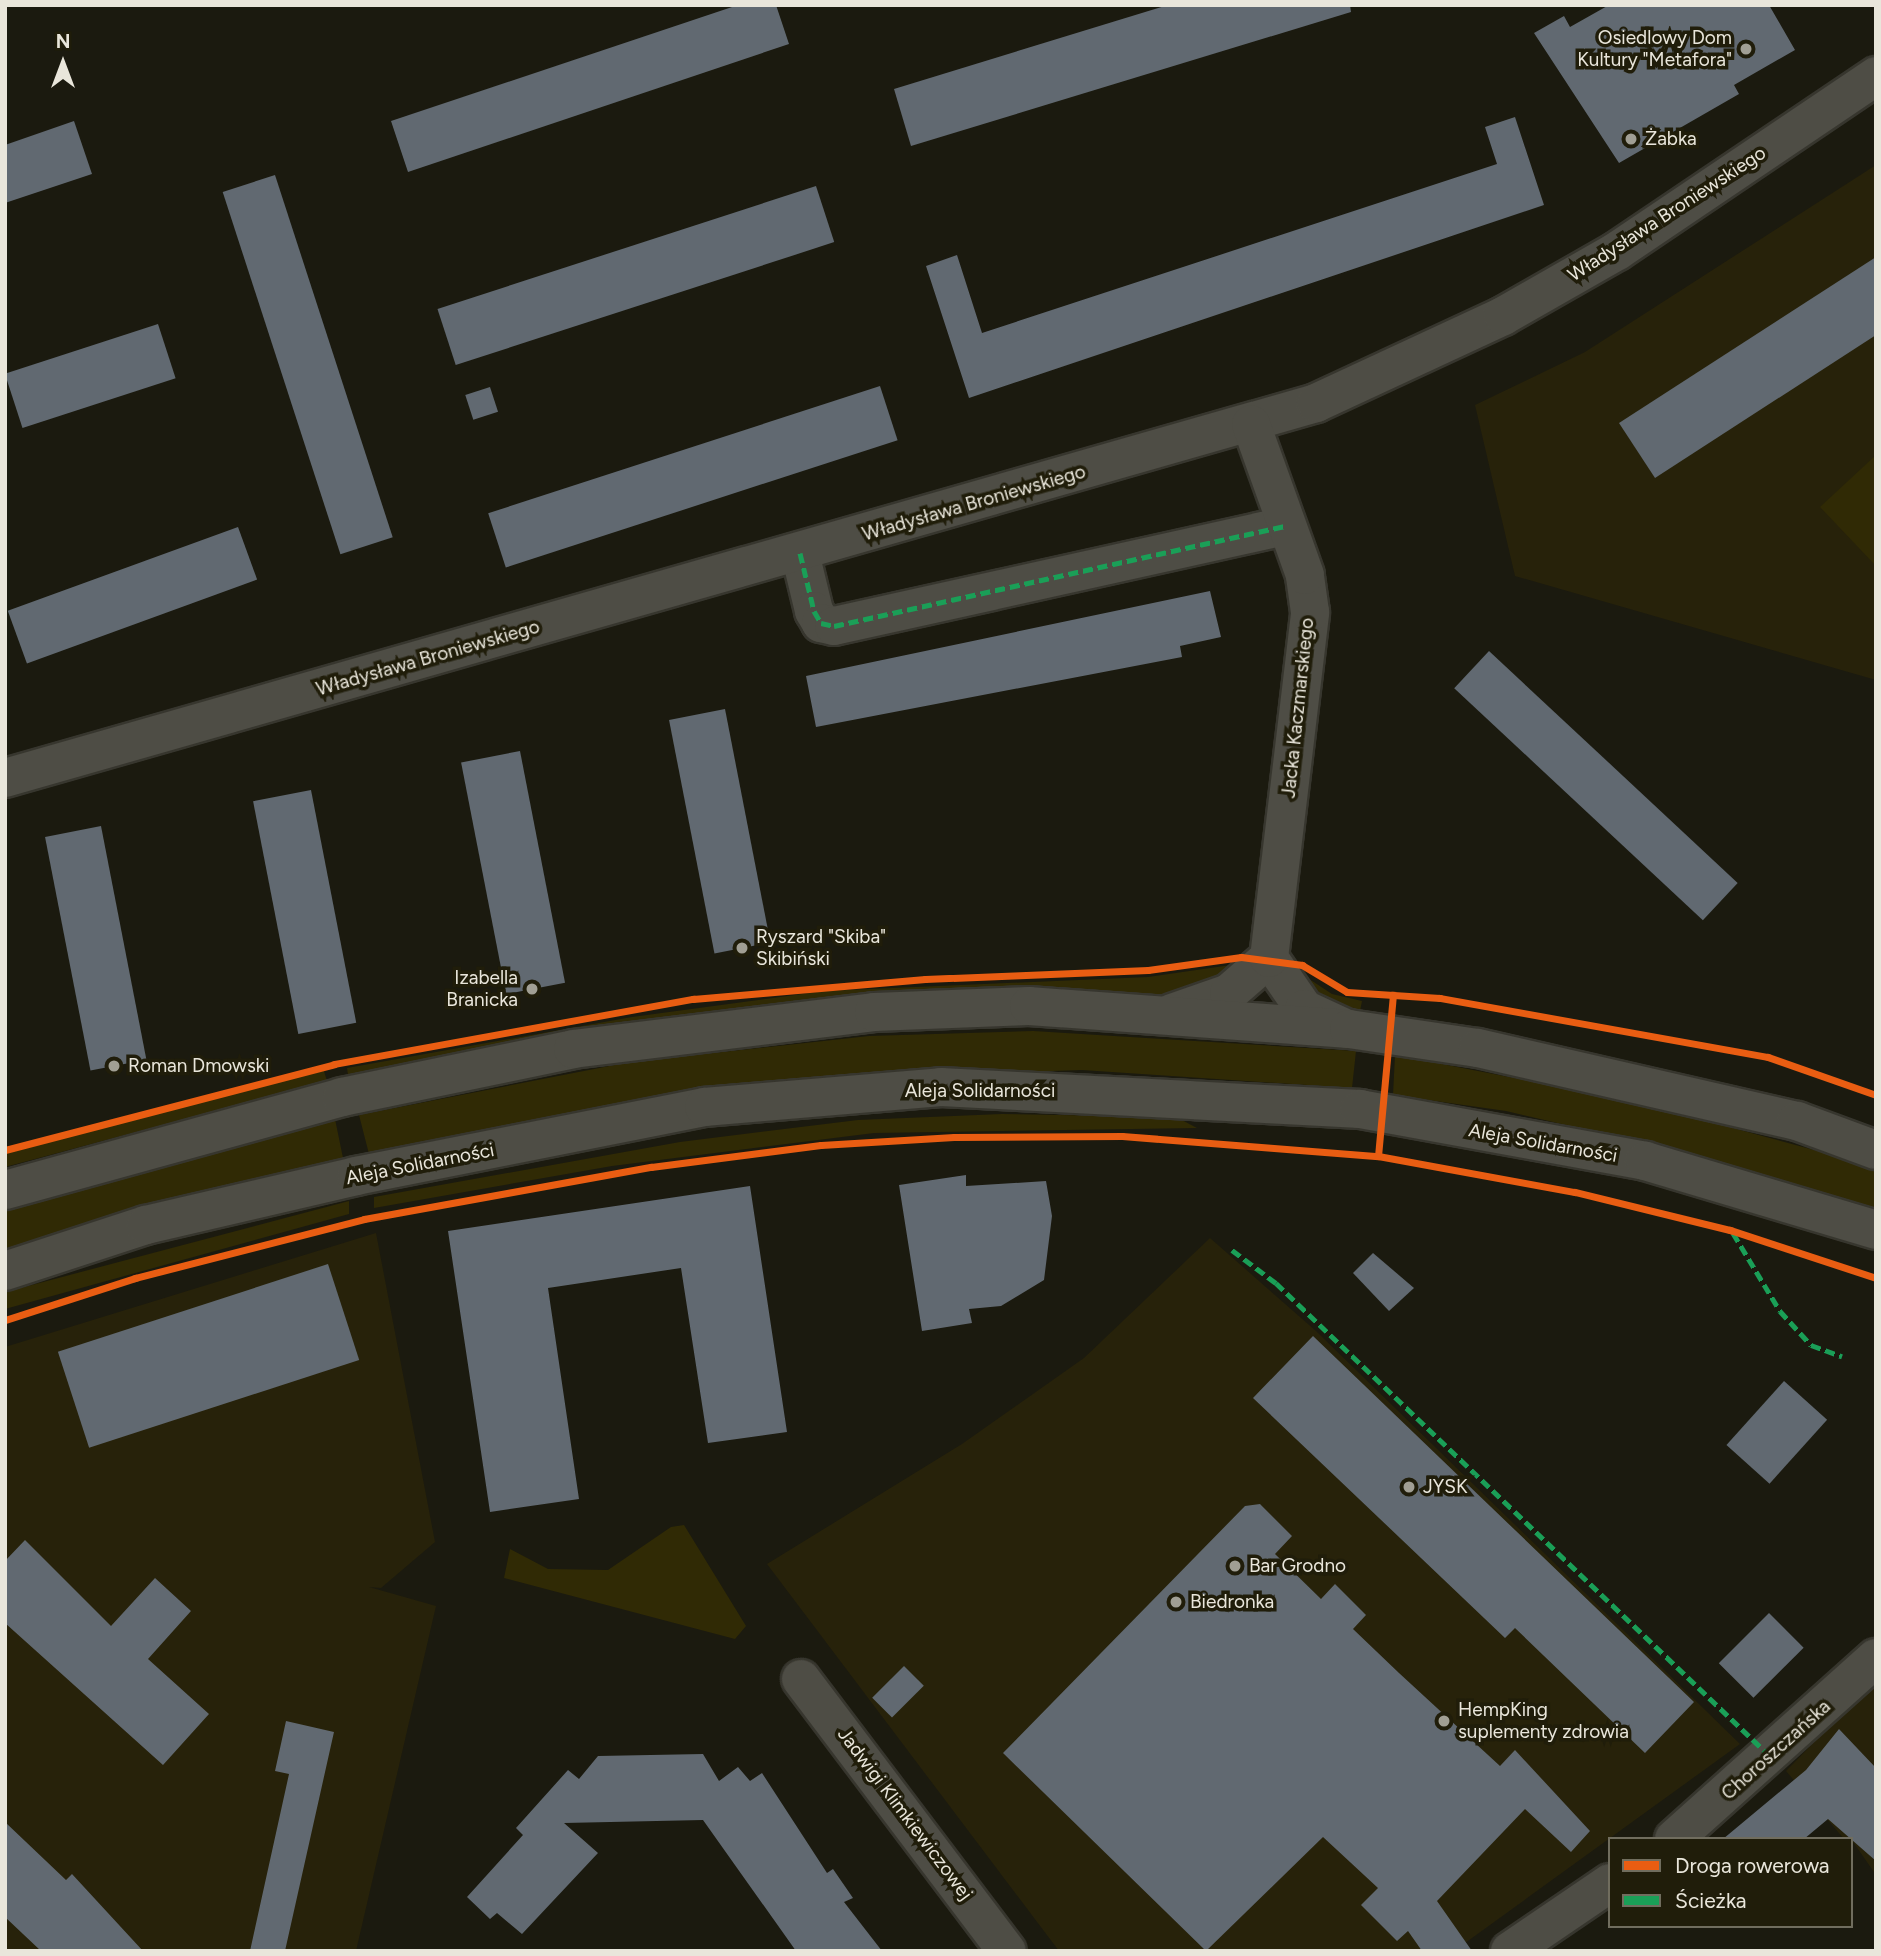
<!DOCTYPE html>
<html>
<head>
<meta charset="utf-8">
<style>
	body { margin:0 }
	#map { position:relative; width:1881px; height:1956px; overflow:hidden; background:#1b1a0f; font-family:Figtree,sans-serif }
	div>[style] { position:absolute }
	.built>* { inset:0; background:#27220a }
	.green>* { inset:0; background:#302a05 }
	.building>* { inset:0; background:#616971; transform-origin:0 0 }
	.roads { filter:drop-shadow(2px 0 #37362e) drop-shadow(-2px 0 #37362e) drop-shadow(0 2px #37362e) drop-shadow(0 -2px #37362e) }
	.street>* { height:38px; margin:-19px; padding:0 19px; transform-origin:19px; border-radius:19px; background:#4e4d45 }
	.secondary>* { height:38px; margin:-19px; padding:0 19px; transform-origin:19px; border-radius:19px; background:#4e4d45 }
	.quiet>* { height:5px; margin-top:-2.5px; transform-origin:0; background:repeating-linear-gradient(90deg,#1a9f57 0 10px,transparent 0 15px) }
	.cycleway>* { height:7px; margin:-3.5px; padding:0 3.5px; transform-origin:3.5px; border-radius:3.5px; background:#e95d12 }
	.dots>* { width:19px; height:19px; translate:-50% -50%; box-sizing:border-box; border:4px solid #201d0a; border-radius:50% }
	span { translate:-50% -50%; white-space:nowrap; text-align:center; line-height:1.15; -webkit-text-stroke:7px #201d0a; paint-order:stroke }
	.poi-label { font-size:19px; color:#e9e6db }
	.right { translate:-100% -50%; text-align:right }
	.left { translate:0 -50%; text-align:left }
	.street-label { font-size:19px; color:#e9e6db }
	.frame { position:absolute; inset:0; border:7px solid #e9e6db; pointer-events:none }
	.legend { position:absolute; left:1608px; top:1837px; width:245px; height:91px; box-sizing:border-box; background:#201d0a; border:2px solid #706d5e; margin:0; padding:9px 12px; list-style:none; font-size:21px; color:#e9e6db }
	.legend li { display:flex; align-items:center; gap:14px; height:35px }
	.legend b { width:35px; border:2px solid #706d5e }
	.north { position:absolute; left:28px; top:28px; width:70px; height:70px; -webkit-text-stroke:5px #201d0a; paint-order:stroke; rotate:0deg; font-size:19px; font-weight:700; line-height:28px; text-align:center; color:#e9e6db }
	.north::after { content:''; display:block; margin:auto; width:24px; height:32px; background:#e9e6db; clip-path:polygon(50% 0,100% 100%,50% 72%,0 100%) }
</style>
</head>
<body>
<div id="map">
	<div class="built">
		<i style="clip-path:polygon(1876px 165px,1876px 680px,1515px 576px,1475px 405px,1585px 352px)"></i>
		<i style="clip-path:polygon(376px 1233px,435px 1542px,381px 1588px,369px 1587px,436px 1606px,356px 1951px,5px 1951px,5px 1347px)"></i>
		<i style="clip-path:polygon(1210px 1238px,1316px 1331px,1740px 1744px,1454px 1951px,1059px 1951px,767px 1564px,962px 1444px,1084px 1358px)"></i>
		<i style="clip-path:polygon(1876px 1679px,1876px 1875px,1851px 1839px,1844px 1839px,1786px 1771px)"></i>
	</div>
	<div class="green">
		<i style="clip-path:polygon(1876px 455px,1876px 566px,1820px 507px)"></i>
		<i style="clip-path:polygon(1231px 965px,1217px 981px,1174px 995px,976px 990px,490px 1050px,348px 1075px,347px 1068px,632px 1017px,824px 991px,1148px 977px)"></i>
		<i style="clip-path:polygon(1297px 971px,1332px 994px,1362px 1001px,1360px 1011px,1329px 1002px)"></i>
		<i style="clip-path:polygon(1033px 1031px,1356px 1051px,1352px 1088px,1082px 1070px,873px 1077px,369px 1154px,359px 1115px,630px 1062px,869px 1036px)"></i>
		<i style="clip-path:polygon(1395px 1055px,1629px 1100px,1825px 1153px,1876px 1171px,1876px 1212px,1652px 1145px,1506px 1111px,1393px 1095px)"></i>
		<i style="clip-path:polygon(324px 1071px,327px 1081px,5px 1167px,5px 1152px,86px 1127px)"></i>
		<i style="clip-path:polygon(1002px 1114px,1176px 1117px,1197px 1128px,874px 1133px,612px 1166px,374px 1208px,374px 1197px,680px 1142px,858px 1120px)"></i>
		<i style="clip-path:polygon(335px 1119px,343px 1158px,178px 1198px,5px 1250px,5px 1211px,227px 1143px)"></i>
		<i style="clip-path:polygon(349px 1201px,349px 1214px,5px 1309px,5px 1293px,13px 1290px)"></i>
		<i style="clip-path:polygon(684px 1525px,746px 1626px,735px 1639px,504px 1578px,510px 1549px,548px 1569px,608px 1570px,671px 1527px)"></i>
	</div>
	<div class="building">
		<i style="clip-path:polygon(738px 5px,776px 5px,789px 44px,408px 172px,391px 121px)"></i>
		<i style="clip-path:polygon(1168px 5px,1350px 5px,1351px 12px,911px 146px,894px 89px)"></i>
		<i style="clip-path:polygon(1609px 5px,1769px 5px,1795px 50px,1734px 85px,1739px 94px,1619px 163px,1534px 33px,1564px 16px,1570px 27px)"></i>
		<i style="clip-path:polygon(1515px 117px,1544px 205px,969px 398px,926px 266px,957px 255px,982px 333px,1497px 164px,1485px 127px)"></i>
		<i style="clip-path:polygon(74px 121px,92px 174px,5px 203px,5px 145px)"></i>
		<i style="left:275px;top:175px;width:381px;height:55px;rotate:72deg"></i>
		<i style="left:816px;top:186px;width:59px;height:398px;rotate:72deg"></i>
		<i style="clip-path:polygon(1876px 257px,1876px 335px,1655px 478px,1619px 423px)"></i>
		<i style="left:158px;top:324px;width:57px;height:161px;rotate:72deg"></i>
		<i style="left:880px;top:386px;width:57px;height:412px;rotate:72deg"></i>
		<i style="left:490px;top:387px;width:26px;height:26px;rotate:72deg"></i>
		<i style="left:238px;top:527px;width:56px;height:245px;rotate:70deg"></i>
		<i style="clip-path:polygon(1210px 591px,1221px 637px,1180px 646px,1182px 657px,816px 727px,806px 676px)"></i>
		<i style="left:1489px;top:651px;width:340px;height:51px;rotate:43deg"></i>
		<i style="left:725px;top:709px;width:238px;height:57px;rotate:79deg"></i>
		<i style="left:520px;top:751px;width:236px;height:60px;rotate:79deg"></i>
		<i style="left:311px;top:790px;width:237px;height:59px;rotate:79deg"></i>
		<i style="left:101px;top:826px;width:238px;height:57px;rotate:79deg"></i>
		<i style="clip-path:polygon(966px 1175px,966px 1186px,1046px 1181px,1052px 1216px,1044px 1280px,1001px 1306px,969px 1309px,972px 1323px,922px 1331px,899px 1185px)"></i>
		<i style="clip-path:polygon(750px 1186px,787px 1432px,708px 1443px,681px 1268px,548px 1288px,579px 1499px,490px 1512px,448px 1231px)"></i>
		<i style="clip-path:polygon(1373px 1253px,1414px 1288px,1389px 1311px,1353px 1273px)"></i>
		<i style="left:328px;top:1264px;width:101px;height:284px;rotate:72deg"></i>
		<i style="clip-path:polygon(1313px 1336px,1694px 1702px,1645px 1753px,1515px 1628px,1505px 1638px,1253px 1398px)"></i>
		<i style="left:1784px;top:1381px;width:58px;height:86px;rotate:42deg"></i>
		<i style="clip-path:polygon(1260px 1504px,1292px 1536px,1275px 1554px,1321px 1599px,1335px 1584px,1366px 1615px,1353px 1629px,1399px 1673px,1500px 1766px,1515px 1750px,1590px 1831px,1571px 1852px,1525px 1809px,1437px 1901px,1472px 1951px,1422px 1951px,1408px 1931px,1397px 1941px,1361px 1905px,1378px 1888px,1323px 1837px,1206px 1951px,1003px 1753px,1245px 1506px)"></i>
		<i style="clip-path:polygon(25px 1540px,111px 1626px,155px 1578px,191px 1611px,148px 1659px,209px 1714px,163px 1765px,5px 1623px,5px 1561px)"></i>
		<i style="left:1769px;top:1613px;width:49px;height:71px;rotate:45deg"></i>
		<i style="left:904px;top:1666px;width:28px;height:45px;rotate:45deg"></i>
		<i style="clip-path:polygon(286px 1721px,334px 1732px,285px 1951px,250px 1951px,289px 1774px,275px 1771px)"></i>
		<i style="clip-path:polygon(1839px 1729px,1876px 1768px,1876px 1861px,1828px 1819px,1804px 1839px,1723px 1839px,1806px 1770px)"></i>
		<i style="clip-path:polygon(703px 1754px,719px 1781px,738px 1767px,750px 1781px,762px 1773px,827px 1873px,833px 1869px,853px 1898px,844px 1902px,882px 1951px,796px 1951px,703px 1820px,564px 1823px,598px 1853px,522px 1934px,497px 1913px,490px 1919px,467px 1897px,523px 1835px,516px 1828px,568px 1770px,579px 1779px,598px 1756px)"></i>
		<i style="clip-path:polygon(5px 1822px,66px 1880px,72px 1874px,143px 1951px,41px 1951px,5px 1917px)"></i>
	</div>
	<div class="roads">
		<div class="street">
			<i style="left:800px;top:553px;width:60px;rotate:76.4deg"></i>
			<i style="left:814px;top:611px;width:14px;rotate:60deg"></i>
			<i style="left:821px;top:623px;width:13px;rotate:13deg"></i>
			<i style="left:834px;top:626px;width:463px;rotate:-12.5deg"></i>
			<i style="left:5px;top:778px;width:1364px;rotate:-15.96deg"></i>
			<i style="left:1316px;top:403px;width:206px;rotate:-24.9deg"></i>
			<i style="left:1503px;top:316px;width:131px;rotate:-29.7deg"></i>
			<i style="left:1617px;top:251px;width:313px;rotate:-34deg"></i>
			<i style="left:1269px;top:958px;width:62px;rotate:55.5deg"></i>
			<i style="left:1304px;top:1009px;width:47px;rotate:24.9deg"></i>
			<i style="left:1172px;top:1013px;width:60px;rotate:-19.3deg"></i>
			<i style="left:1229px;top:993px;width:53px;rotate:-41.2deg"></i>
			<i style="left:1269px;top:958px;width:348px;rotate:-83.2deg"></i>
			<i style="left:1310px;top:612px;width:37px;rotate:-98deg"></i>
			<i style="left:1305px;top:575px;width:160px;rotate:-109.7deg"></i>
			<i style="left:801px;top:1679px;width:341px;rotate:52.9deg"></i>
			<i style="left:1674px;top:1839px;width:271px;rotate:-41.9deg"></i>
			<i style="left:1510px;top:1951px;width:121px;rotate:-34.2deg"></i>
		</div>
		<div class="secondary">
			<i style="left:5px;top:1190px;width:350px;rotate:-15.4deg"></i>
			<i style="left:342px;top:1097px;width:236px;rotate:-11.7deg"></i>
			<i style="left:573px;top:1049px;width:303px;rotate:-7deg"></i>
			<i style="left:874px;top:1012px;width:155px;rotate:-2.2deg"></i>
			<i style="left:1029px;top:1006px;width:321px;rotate:4.1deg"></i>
			<i style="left:1349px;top:1029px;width:130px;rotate:8.4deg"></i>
			<i style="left:1478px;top:1048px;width:327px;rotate:12.9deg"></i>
			<i style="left:1797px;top:1121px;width:84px;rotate:20.2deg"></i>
			<i style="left:5px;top:1271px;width:148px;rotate:-18.1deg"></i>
			<i style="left:146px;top:1225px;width:216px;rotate:-13.1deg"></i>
			<i style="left:356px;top:1176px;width:355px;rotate:-11.2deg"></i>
			<i style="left:704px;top:1107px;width:238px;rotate:-4.8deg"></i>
			<i style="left:941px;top:1087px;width:420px;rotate:3deg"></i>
			<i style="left:1360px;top:1109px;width:290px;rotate:10.3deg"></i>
			<i style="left:1645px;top:1161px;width:241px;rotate:16.6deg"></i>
		</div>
	</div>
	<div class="quiet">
		<i style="left:800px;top:553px;width:60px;rotate:76.4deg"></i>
		<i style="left:814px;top:611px;width:14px;rotate:60deg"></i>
		<i style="left:821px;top:623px;width:13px;rotate:13deg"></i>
		<i style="left:834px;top:626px;width:463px;rotate:-12.5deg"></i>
		<i style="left:1733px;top:1233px;width:91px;rotate:58.9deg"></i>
		<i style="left:1780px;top:1311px;width:46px;rotate:47.6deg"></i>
		<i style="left:1811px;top:1345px;width:33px;rotate:20deg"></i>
		<i style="left:1232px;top:1250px;width:55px;rotate:36.9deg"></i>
		<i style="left:1276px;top:1283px;width:684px;rotate:43.76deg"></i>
	</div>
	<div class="cycleway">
		<i style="left:5px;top:1150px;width:340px;rotate:-14.6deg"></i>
		<i style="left:334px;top:1064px;width:365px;rotate:-10.3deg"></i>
		<i style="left:693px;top:999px;width:233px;rotate:-4.9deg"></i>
		<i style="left:925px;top:979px;width:223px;rotate:-2.3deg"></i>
		<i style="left:1148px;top:970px;width:94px;rotate:-8deg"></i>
		<i style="left:1241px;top:957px;width:62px;rotate:7.5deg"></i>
		<i style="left:1302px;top:965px;width:52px;rotate:31deg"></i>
		<i style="left:1347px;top:992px;width:93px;rotate:3.7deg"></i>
		<i style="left:1440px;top:998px;width:333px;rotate:10.2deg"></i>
		<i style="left:1768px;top:1057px;width:114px;rotate:19.4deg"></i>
		<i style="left:1378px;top:1156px;width:162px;rotate:-84.7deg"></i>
		<i style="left:5px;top:1320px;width:137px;rotate:-17.9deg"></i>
		<i style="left:135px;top:1278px;width:236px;rotate:-14.4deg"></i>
		<i style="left:364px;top:1219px;width:292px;rotate:-10.3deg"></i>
		<i style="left:651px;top:1167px;width:171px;rotate:-7.4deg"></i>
		<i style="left:821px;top:1145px;width:133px;rotate:-3.4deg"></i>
		<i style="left:954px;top:1137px;width:168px;rotate:-0.3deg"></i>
		<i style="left:1122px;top:1136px;width:257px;rotate:4.5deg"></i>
		<i style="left:1378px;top:1156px;width:200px;rotate:10.4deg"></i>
		<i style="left:1575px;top:1192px;width:160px;rotate:13.8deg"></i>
		<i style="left:1730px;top:1230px;width:154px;rotate:18.2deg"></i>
	</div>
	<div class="dots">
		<i style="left:1746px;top:49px;background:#a19f94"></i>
		<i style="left:1631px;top:139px;background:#a19f94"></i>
		<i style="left:742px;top:948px;background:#a19f94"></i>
		<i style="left:532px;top:989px;background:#a19f94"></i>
		<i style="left:114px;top:1066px;background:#a19f94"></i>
		<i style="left:1409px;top:1487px;background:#a19f94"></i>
		<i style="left:1235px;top:1566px;background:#a19f94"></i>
		<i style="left:1176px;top:1602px;background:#a19f94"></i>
		<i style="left:1444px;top:1721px;background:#a19f94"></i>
	</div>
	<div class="poi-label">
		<span class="right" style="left:1732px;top:49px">Osiedlowy Dom<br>Kultury "Metafora"</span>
		<span class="left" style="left:1645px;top:139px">Żabka</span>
		<span class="left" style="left:756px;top:948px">Ryszard "Skiba"<br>Skibiński</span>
		<span class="right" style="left:518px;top:989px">Izabella<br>Branicka</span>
		<span class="left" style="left:128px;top:1066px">Roman Dmowski</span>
		<span class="left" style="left:1423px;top:1487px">JYSK</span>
		<span class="left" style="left:1249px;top:1566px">Bar Grodno</span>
		<span class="left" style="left:1190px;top:1602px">Biedronka</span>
		<span class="left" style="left:1458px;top:1721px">HempKing<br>suplementy zdrowia</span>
	</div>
	<div class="street-label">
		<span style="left:1667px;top:214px;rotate:-33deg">Władysława Broniewskiego</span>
		<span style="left:974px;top:503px;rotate:-16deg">Władysława Broniewskiego</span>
		<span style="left:428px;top:658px;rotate:-16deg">Władysława Broniewskiego</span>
		<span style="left:1298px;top:708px;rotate:-84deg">Jacka Kaczmarskiego</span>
		<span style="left:980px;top:1091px">Aleja Solidarności</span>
		<span style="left:1543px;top:1143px;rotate:10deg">Aleja Solidarności</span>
		<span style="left:420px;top:1164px;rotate:-11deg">Aleja Solidarności</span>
		<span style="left:1776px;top:1750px;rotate:-42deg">Choroszczańska</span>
		<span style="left:905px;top:1814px;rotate:53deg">Jadwigi Klimkiewiczowej</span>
	</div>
	<div class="frame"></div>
	<ul class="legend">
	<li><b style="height:9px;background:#e95d12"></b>Droga rowerowa</li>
	<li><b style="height:9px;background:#1a9f57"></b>Ścieżka</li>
	</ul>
	<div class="north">N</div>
</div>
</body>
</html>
